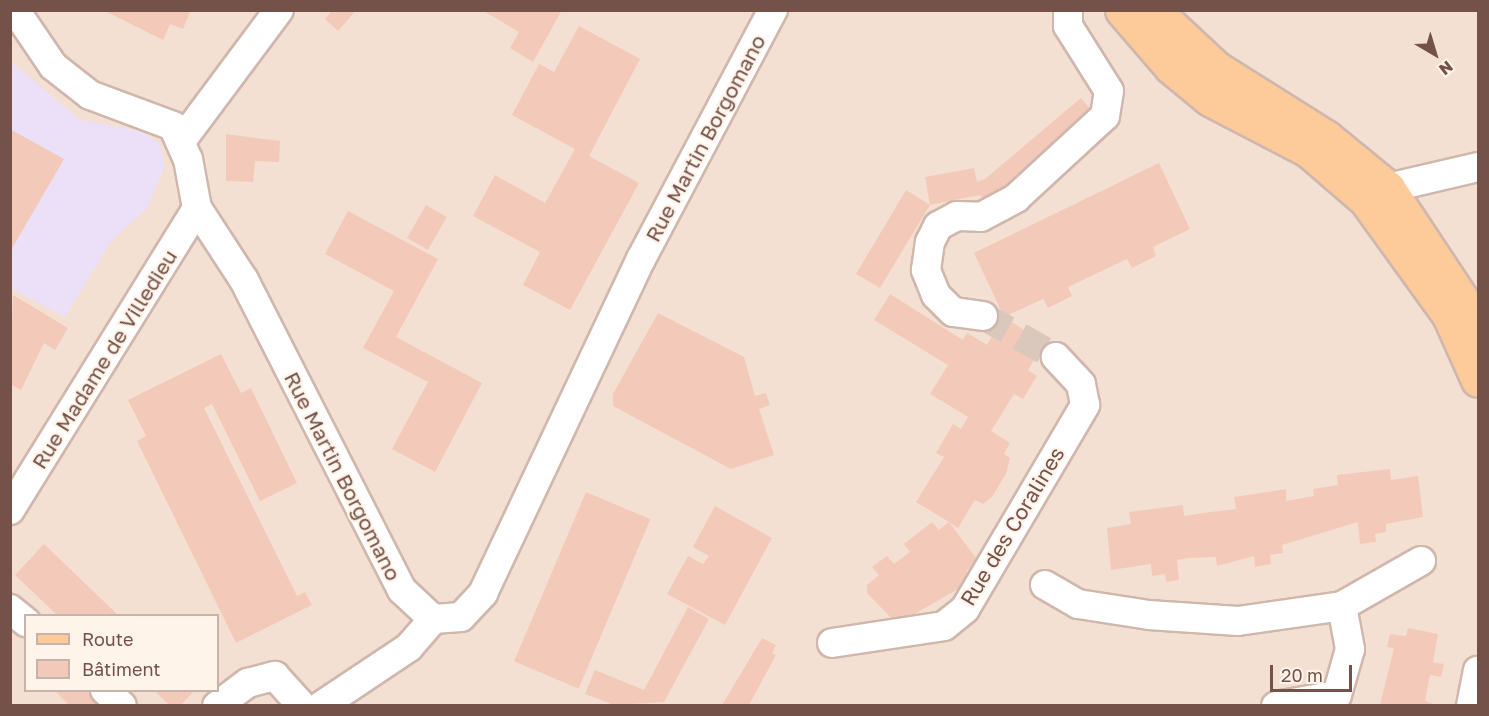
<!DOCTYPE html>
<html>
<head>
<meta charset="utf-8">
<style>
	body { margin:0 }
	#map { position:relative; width:1489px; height:716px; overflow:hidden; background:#fdefe3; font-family:"Golos Text",sans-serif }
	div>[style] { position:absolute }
	.residential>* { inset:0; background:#f4e0d2 }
	.education>* { inset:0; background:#ece0f9 }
	.building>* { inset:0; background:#f3c9ba; transform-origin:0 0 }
	.minor-tunnel>* { height:28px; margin-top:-14px; transform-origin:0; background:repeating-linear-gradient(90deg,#dbc8bc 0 28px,transparent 0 42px) }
	.roads { filter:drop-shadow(2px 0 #d0b7ad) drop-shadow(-2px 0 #d0b7ad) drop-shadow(0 2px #d0b7ad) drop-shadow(0 -2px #d0b7ad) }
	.minor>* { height:28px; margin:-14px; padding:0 14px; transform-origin:14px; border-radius:14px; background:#fff }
	.major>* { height:33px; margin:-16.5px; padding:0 16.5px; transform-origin:16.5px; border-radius:16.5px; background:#fdcb9a }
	span { translate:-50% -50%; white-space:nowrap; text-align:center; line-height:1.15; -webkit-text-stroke:4.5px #fff4ea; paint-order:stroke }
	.street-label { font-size:21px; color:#755249 }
	.frame { position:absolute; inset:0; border:12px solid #755249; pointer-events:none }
	.legend { position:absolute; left:24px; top:614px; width:195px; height:78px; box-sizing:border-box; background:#fff4ea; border:2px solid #c8b3aa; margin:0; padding:8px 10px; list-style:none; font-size:18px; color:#755249 }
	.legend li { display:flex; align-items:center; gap:12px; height:30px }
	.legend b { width:30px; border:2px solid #c8b3aa }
	.north { position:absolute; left:1405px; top:24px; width:60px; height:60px; -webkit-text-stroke:4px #fff4ea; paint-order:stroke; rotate:142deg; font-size:16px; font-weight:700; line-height:24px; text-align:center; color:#755249 }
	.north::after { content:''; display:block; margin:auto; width:21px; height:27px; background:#755249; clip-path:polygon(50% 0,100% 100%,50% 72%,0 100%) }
	.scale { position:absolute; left:1270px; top:665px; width:82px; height:27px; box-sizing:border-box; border:3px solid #755249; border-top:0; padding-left:8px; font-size:18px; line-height:21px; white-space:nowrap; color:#755249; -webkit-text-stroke:4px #fff4ea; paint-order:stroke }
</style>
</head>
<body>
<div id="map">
	<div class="residential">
		<i style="clip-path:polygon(evenodd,10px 11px,1478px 11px,1478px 705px,11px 705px,10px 11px,26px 616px,218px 616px,218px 690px,26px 690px,26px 616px)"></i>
	</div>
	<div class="education">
		<i style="clip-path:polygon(10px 61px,80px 120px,140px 131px,160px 144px,164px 167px,148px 207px,112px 240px,65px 317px,11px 288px)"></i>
	</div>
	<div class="building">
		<i style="clip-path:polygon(103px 10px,191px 10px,183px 29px,170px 24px,163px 40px)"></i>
		<i style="clip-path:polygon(332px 10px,356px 10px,338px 31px,325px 19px)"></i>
		<i style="clip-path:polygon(482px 10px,562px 10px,533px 62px,510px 48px,519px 32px)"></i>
		<i style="clip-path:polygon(579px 26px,640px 59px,589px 156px,639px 183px,570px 310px,523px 285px,540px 252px,473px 216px,495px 175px,545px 203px,575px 149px,512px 115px,539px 64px,554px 72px)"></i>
		<i style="clip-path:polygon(1081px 98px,1095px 114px,1011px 189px,987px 203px,980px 195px,930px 205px,880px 288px,856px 274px,906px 190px,930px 205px,925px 177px,974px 168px,977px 182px,985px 179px)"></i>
		<i style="clip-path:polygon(10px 129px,64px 159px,10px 252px)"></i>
		<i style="clip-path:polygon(226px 134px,280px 141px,279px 162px,255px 161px,253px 182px,226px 181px)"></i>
		<i style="clip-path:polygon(1159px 163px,1190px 229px,1153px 247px,1156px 256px,1132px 268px,1127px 259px,1068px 287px,1072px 296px,1048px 308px,1043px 299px,1004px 317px,1044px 343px,1028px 370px,1037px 376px,1023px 399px,1014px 394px,991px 431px,1010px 443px,1004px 454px,1010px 458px,1006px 474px,992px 497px,983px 504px,975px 500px,958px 528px,949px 522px,979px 562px,966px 571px,970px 575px,958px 589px,897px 624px,867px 593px,867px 585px,879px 575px,872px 567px,887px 556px,894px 564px,910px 552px,904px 544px,932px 522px,939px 530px,949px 522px,916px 502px,944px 457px,936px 453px,953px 424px,961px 429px,968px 417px,930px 394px,948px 365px,874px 320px,890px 294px,963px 340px,967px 333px,987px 345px,1004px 317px,974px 253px)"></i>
		<i style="left:426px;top:205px;width:24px;height:38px;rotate:30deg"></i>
		<i style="clip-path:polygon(348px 211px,438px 259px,396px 337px,482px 383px,435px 472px,392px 449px,428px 382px,363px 348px,394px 291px,325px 254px)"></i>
		<i style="clip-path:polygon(13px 295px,68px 328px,55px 350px,44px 343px,21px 390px,10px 384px)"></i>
		<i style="clip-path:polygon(658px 313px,744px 357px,755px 396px,766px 393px,770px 405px,759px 409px,774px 455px,731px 469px,613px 406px,613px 394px)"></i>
		<i style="clip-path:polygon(221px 354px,241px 393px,251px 388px,297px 483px,260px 501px,212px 404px,204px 408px,297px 596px,305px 592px,312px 605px,236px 643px,137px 441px,146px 436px,128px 400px)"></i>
		<i style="clip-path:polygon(1390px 469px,1391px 480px,1418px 476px,1423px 517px,1386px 524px,1386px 532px,1375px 534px,1376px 542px,1360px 544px,1358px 522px,1282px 545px,1283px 553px,1270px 555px,1271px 564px,1255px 567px,1254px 556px,1217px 566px,1216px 557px,1188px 558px,1177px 560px,1179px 580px,1166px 582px,1165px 574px,1152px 576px,1151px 564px,1111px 570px,1107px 528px,1131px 524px,1129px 512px,1183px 505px,1184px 516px,1211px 512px,1236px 509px,1234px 497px,1286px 489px,1286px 501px,1314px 496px,1313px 489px,1338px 485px,1337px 475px)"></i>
		<i style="left:586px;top:492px;width:70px;height:184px;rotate:23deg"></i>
		<i style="clip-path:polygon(715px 506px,772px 538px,725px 625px,667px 594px,688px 556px,703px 564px,709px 556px,693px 547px)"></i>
		<i style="clip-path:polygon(44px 544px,118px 615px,57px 615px,15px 575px)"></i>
		<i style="clip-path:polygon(688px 607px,709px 619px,664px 702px,614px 705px,585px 694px,595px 670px,644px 690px)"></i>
		<i style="clip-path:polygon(1408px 628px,1438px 634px,1433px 662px,1444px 664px,1441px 677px,1430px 675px,1425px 701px,1436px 705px,1380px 705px,1394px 648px,1387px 647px,1390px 634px,1406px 636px)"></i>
		<i style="clip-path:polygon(762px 638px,776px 645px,772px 653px,776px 655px,749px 705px,722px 705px)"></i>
		<i style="clip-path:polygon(54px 690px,88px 690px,103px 705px,69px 705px)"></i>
		<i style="clip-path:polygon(154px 690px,195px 690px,181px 705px,169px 705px)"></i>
	</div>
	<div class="minor-tunnel">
		<i style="left:983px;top:316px;width:84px;rotate:29.3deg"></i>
	</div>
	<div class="roads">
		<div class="minor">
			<i style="left:15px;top:10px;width:68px;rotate:55.8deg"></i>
			<i style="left:53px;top:66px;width:47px;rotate:38.1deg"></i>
			<i style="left:90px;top:95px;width:89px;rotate:20.5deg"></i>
			<i style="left:173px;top:126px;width:36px;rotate:66deg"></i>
			<i style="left:188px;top:159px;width:50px;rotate:79.6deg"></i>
			<i style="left:197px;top:208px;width:86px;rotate:56.9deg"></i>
			<i style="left:244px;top:280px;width:348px;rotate:63deg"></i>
			<i style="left:402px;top:590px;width:42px;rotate:43.1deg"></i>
			<i style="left:433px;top:619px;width:28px;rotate:-4deg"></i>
			<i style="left:461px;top:617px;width:33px;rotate:-47deg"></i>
			<i style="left:483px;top:593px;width:369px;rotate:-64.7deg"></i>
			<i style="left:641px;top:259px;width:282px;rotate:-62.1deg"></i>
			<i style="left:182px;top:140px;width:162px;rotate:-53.3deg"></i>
			<i style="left:1368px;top:199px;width:23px;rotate:-29deg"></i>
			<i style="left:1388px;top:188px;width:92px;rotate:-13.1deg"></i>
			<i style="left:983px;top:316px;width:30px;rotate:-172deg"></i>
			<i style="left:953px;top:312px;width:24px;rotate:-135deg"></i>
			<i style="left:936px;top:295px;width:27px;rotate:-112deg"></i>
			<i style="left:926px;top:270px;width:28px;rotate:-82deg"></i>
			<i style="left:930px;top:242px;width:18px;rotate:-63deg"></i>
			<i style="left:938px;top:226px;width:21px;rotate:-28deg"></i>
			<i style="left:957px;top:216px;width:24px;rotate:2deg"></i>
			<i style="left:981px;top:217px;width:40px;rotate:-28deg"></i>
			<i style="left:1016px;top:198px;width:121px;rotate:-42.7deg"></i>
			<i style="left:1105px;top:116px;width:25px;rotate:-81deg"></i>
			<i style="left:1109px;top:91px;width:77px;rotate:-122.2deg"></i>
			<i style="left:1068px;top:26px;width:16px;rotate:-90deg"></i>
			<i style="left:10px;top:510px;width:355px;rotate:-58.2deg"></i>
			<i style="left:1045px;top:585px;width:38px;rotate:30deg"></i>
			<i style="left:1078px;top:604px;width:72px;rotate:8.8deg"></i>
			<i style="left:1149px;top:615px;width:89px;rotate:3.9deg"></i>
			<i style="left:1238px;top:621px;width:105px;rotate:-8.2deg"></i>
			<i style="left:1342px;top:606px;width:44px;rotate:79.5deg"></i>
			<i style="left:1350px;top:649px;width:48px;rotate:105.8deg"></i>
			<i style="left:1337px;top:695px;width:62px;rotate:169.8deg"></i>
			<i style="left:1342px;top:606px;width:91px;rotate:-29.7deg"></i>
			<i style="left:10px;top:609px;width:21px;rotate:39deg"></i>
			<i style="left:832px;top:643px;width:113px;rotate:-8.6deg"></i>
			<i style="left:944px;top:626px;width:27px;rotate:-39deg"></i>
			<i style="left:965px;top:609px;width:237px;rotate:-59.5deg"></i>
			<i style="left:1085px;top:405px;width:21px;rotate:-101deg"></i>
			<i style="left:1081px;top:384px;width:37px;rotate:-133deg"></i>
			<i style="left:105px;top:690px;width:23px;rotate:43deg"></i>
			<i style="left:217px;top:706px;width:39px;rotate:-37deg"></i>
			<i style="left:248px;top:683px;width:28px;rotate:-15deg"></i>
			<i style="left:275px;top:676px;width:40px;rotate:48deg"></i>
			<i style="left:321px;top:706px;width:106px;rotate:-33.8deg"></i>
			<i style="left:409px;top:647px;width:37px;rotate:-49deg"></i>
			<i style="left:1471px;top:706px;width:36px;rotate:-79deg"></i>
		</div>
		<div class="major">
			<i style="left:1122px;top:10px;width:75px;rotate:49.3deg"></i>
			<i style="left:1171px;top:67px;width:50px;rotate:39.4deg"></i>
			<i style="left:1210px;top:99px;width:110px;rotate:27.5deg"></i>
			<i style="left:1308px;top:150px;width:77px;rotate:40.8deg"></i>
			<i style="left:1366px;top:200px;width:142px;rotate:54.2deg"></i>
			<i style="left:1449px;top:315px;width:71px;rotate:66deg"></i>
			<i style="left:1154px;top:10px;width:85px;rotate:43.1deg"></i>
			<i style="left:1216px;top:68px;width:131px;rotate:32.2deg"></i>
			<i style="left:1327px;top:138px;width:79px;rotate:39.3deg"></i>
			<i style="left:1388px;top:188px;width:163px;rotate:56.5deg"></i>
		</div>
	</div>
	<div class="street-label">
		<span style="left:705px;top:138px;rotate:-62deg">Rue Martin Borgomano</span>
		<span style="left:104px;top:359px;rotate:-58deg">Rue Madame de Villedieu</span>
		<span style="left:343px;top:476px;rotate:63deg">Rue Martin Borgomano</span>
		<span style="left:1012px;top:526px;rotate:-59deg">Rue des Coralines</span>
	</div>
	<div class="frame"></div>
	<ul class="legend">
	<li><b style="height:8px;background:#fdcb9a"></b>Route</li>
	<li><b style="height:16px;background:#f3c9ba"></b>Bâtiment</li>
	</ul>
	<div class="north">N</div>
	<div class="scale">20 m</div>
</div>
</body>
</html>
